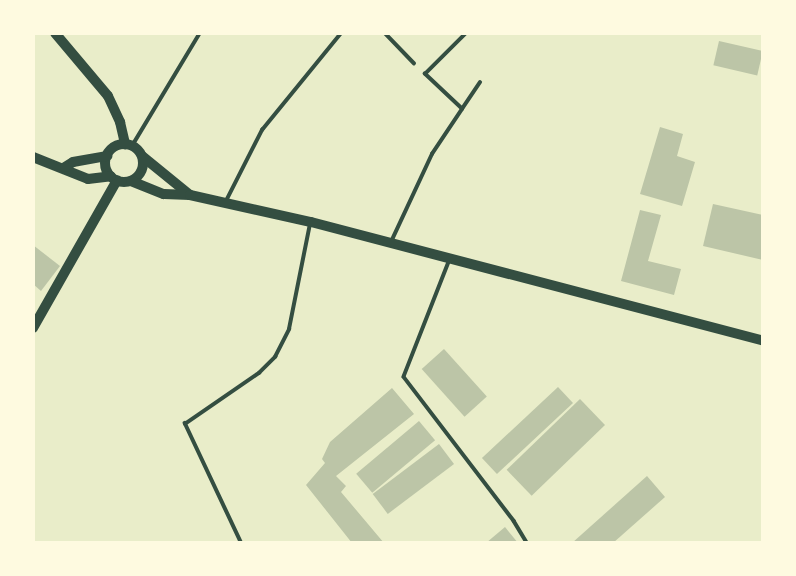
<!DOCTYPE html>
<html>
<head>
<meta charset="utf-8">
<style>
	body { margin:0 }
	#map { position:relative; width:796px; height:576px; overflow:hidden; background:#e9edc9; font-family:"Exo 2",sans-serif }
	div>[style] { position:absolute }
	.building>* { inset:0; background:#bcc5a7; transform-origin:0 0 }
	.service>* { height:3.5px; margin:-1.75px; padding:0 1.75px; transform-origin:1.75px; border-radius:1.75px; background:#344e41 }
	.tertiary>* { height:10px; margin:-5px; padding:0 5px; transform-origin:5px; border-radius:5px; background:#344e41 }
	.secondary>* { height:10px; margin:-5px; padding:0 5px; transform-origin:5px; border-radius:5px; background:#344e41 }
	.secondary>.ring { margin:-5px; padding:0; box-sizing:content-box; background:none; border:10px solid #344e41; border-radius:50% }
	span { translate:-50% -50%; white-space:nowrap; text-align:center; line-height:1.15; -webkit-text-stroke:7px #fefae0; paint-order:stroke }
	.frame { position:absolute; inset:0; border:35px solid #fefae0; pointer-events:none }
</style>
</head>
<body>
<div id="map">
	<div class="building">
		<i style="left:719px;top:41px;width:45px;height:25px;rotate:13deg"></i>
		<i style="clip-path:polygon(660px 127px,683px 134px,677px 156px,695px 162px,682px 206px,640px 194px)"></i>
		<i style="clip-path:polygon(713px 204px,763px 215px,763px 260px,703px 246px)"></i>
		<i style="clip-path:polygon(640px 210px,661px 215px,648px 261px,681px 269px,674px 295px,621px 281px)"></i>
		<i style="clip-path:polygon(33px 245px,60px 266px,41px 291px,33px 284px)"></i>
		<i style="left:444px;top:349px;width:64px;height:30px;rotate:48deg"></i>
		<i style="left:558px;top:387px;width:22px;height:104px;rotate:47deg"></i>
		<i style="clip-path:polygon(392px 388px,414px 414px,336px 476px,346px 486px,341px 492px,384px 543px,352px 543px,306px 485px,325px 463px,322px 459px,330px 442px)"></i>
		<i style="left:580px;top:399px;width:36px;height:102px;rotate:46deg"></i>
		<i style="left:419px;top:421px;width:25px;height:82px;rotate:50deg"></i>
		<i style="left:439px;top:444px;width:25px;height:83px;rotate:53deg"></i>
		<i style="clip-path:polygon(647px 476px,665px 497px,613px 543px,572px 543px)"></i>
		<i style="clip-path:polygon(505px 527px,518px 543px,486px 543px)"></i>
	</div>
	<div class="service">
		<i style="left:385px;top:33px;width:42px;rotate:46deg"></i>
		<i style="left:462px;top:109px;width:32px;rotate:-56deg"></i>
		<i style="left:132px;top:146px;width:132px;rotate:-59deg"></i>
		<i style="left:226px;top:201px;width:80px;rotate:-63.1deg"></i>
		<i style="left:262px;top:130px;width:125px;rotate:-50.8deg"></i>
		<i style="left:391px;top:242px;width:97px;rotate:-65deg"></i>
		<i style="left:432px;top:154px;width:54px;rotate:-56.3deg"></i>
		<i style="left:462px;top:109px;width:51px;rotate:-136.6deg"></i>
		<i style="left:425px;top:74px;width:58px;rotate:-45deg"></i>
		<i style="left:449px;top:262px;width:123px;rotate:111.4deg"></i>
		<i style="left:404px;top:377px;width:181px;rotate:52.6deg"></i>
		<i style="left:514px;top:521px;width:26px;rotate:59deg"></i>
		<i style="left:241px;top:543px;width:132px;rotate:-115.2deg"></i>
		<i style="left:185px;top:424px;width:90px;rotate:-34.6deg"></i>
		<i style="left:259px;top:373px;width:23px;rotate:-45deg"></i>
		<i style="left:275px;top:357px;width:31px;rotate:-63deg"></i>
		<i style="left:289px;top:329px;width:107px;rotate:-78.7deg"></i>
	</div>
	<div class="tertiary">
		<i style="left:55px;top:33px;width:82px;rotate:49.9deg"></i>
		<i style="left:108px;top:96px;width:29px;rotate:65deg"></i>
		<i style="left:120px;top:122px;width:23px;rotate:77deg"></i>
		<i style="left:33px;top:328px;width:170px;rotate:-60.4deg"></i>
	</div>
	<div class="secondary">
		<i class="ring" style="left:105px;top:144px;width:28px;height:28px"></i>
		<i style="left:142px;top:156px;width:62px;rotate:39.1deg"></i>
		<i style="left:33px;top:157px;width:59px;rotate:21.8deg"></i>
		<i style="left:88px;top:179px;width:23px;rotate:-7deg"></i>
		<i style="left:65px;top:167px;width:9px;rotate:-32deg"></i>
		<i style="left:73px;top:162px;width:35px;rotate:-10deg"></i>
		<i style="left:131px;top:181px;width:35px;rotate:22deg"></i>
		<i style="left:164px;top:194px;width:26px;rotate:2deg"></i>
		<i style="left:190px;top:195px;width:124px;rotate:12.6deg"></i>
		<i style="left:311px;top:222px;width:467px;rotate:14.7deg"></i>
	</div>
	<div class="frame"></div>
</div>
</body>
</html>
